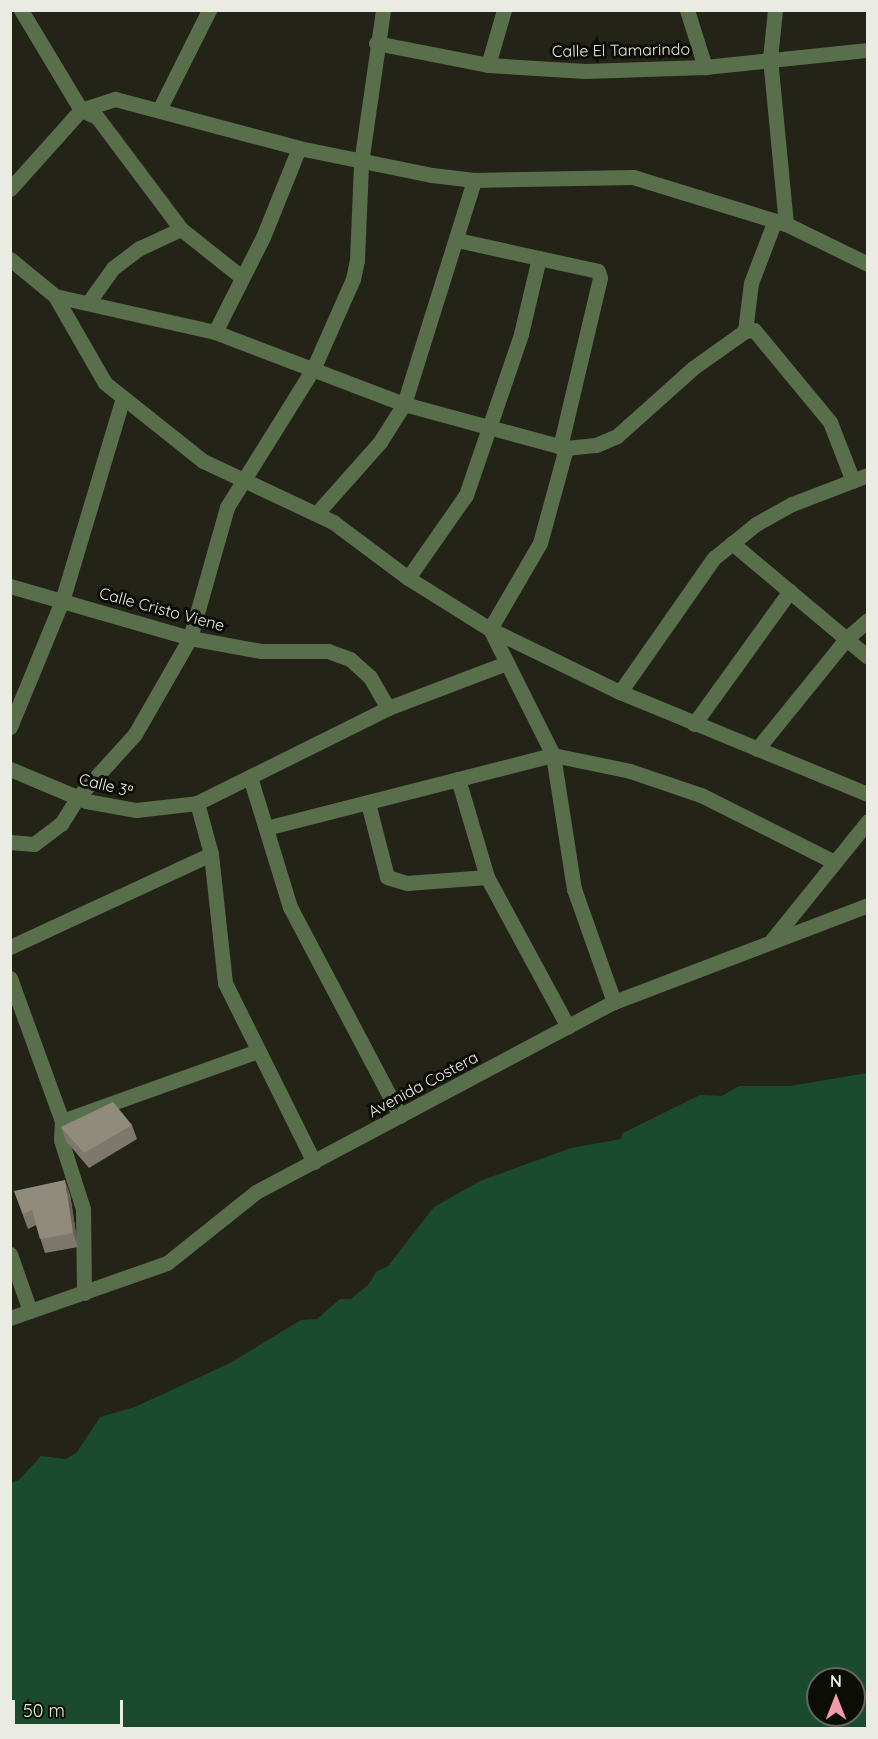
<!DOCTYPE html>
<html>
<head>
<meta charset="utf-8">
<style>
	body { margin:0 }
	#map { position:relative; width:878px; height:1739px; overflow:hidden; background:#232417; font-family:Quicksand,sans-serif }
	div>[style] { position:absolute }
	.water>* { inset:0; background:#1a4b2e }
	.street>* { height:15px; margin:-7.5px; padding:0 7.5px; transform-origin:7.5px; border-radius:7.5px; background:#596f4c }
	.wall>* { inset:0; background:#7d786b }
	.shaded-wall>* { inset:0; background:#666157 }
	.building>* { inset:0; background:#918b7c }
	span { translate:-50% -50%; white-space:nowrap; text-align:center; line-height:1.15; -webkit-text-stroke:6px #0c0d07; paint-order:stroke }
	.street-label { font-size:16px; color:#eaebe2 }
	.frame { position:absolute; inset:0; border:12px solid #eaebe2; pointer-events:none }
	.north { position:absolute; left:806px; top:1667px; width:60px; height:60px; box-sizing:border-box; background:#0c0d07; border:2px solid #65665f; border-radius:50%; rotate:0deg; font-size:16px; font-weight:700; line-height:24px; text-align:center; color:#eaebe2 }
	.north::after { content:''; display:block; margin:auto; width:21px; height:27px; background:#f39aab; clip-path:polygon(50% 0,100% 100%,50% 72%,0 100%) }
	.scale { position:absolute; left:12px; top:1700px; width:111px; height:27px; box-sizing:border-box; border:3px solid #eaebe2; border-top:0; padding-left:8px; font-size:18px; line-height:21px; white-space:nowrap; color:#eaebe2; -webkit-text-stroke:4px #0c0d07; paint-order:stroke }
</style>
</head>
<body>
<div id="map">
	<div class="water">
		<i style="clip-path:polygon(evenodd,867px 1073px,867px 1728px,11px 1728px,11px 1483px,19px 1480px,41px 1456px,66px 1459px,77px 1452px,100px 1417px,135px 1407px,230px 1363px,301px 1320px,317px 1319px,340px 1299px,351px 1299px,369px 1284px,376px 1272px,388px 1266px,434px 1207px,480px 1181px,571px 1148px,621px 1139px,623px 1133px,700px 1095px,722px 1096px,739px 1086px,790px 1086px,867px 1073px,818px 1679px,854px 1679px,854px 1715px,818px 1715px,818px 1679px)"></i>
	</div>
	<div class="street">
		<i style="left:21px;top:10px;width:117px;rotate:59deg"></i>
		<i style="left:81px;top:110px;width:36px;rotate:-18deg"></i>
		<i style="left:115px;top:99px;width:190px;rotate:14.9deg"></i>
		<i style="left:299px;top:148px;width:136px;rotate:11.5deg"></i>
		<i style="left:432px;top:175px;width:42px;rotate:6.8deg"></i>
		<i style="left:474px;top:180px;width:159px;rotate:-1.1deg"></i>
		<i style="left:633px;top:177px;width:160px;rotate:17.1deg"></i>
		<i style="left:786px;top:224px;width:91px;rotate:26deg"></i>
		<i style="left:687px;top:10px;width:60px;rotate:72.5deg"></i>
		<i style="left:775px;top:10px;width:48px;rotate:95.9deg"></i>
		<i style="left:770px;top:58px;width:167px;rotate:84.5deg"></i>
		<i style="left:376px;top:43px;width:114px;rotate:11.1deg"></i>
		<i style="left:488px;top:65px;width:97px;rotate:3.5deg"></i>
		<i style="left:585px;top:71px;width:120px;rotate:-1.9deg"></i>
		<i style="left:705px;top:67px;width:164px;rotate:-6deg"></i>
		<i style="left:488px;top:65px;width:57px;rotate:-73.8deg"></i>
		<i style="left:160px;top:108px;width:110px;rotate:-63.4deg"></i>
		<i style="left:10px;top:189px;width:106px;rotate:-48.1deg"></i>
		<i style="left:81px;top:110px;width:17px;rotate:24deg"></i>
		<i style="left:97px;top:117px;width:140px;rotate:53.1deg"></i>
		<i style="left:181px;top:229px;width:75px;rotate:38.5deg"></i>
		<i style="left:457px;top:240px;width:144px;rotate:12.4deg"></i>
		<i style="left:598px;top:271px;width:7px;rotate:74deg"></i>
		<i style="left:600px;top:278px;width:174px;rotate:103.3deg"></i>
		<i style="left:10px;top:259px;width:58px;rotate:39.4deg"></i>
		<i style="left:55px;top:296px;width:100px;rotate:60.1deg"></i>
		<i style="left:105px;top:383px;width:125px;rotate:38.5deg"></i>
		<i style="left:203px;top:461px;width:144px;rotate:25.1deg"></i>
		<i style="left:333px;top:522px;width:94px;rotate:36.7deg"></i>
		<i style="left:408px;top:578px;width:97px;rotate:31.9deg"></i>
		<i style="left:490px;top:629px;width:144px;rotate:25.9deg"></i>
		<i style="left:620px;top:692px;width:268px;rotate:22.4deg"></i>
		<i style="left:55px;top:296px;width:164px;rotate:12.7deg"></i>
		<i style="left:215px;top:332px;width:202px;rotate:20.9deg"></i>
		<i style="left:404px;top:404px;width:168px;rotate:15.2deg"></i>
		<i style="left:566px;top:448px;width:30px;rotate:-6deg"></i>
		<i style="left:596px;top:445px;width:23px;rotate:-23deg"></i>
		<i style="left:617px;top:436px;width:102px;rotate:-41.8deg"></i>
		<i style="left:693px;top:368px;width:64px;rotate:-35.4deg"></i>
		<i style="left:745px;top:331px;width:9px;rotate:-6deg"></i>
		<i style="left:754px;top:330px;width:119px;rotate:50.4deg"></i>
		<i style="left:830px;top:422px;width:63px;rotate:68.7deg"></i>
		<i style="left:88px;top:303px;width:43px;rotate:-54.5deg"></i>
		<i style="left:113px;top:268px;width:34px;rotate:-37deg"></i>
		<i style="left:140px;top:248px;width:45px;rotate:-24.9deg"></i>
		<i style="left:745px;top:331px;width:48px;rotate:-82.9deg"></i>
		<i style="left:751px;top:283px;width:67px;rotate:-69.1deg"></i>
		<i style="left:215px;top:332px;width:106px;rotate:-63.2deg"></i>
		<i style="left:263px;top:237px;width:96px;rotate:-68deg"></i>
		<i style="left:566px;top:448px;width:98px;rotate:105.3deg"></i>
		<i style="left:540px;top:543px;width:99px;rotate:120.2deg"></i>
		<i style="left:490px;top:629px;width:141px;rotate:63.4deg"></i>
		<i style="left:553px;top:755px;width:136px;rotate:81.1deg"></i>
		<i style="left:574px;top:889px;width:120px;rotate:70.5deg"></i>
		<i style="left:317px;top:513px;width:95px;rotate:-48.4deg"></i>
		<i style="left:380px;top:442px;width:45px;rotate:-57.7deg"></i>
		<i style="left:404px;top:404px;width:235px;rotate:-72.6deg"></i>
		<i style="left:732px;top:543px;width:177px;rotate:40deg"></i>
		<i style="left:408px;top:578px;width:101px;rotate:-55.1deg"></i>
		<i style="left:466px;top:495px;width:170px;rotate:-71.1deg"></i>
		<i style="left:521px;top:334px;width:78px;rotate:-76.7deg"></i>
		<i style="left:10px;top:586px;width:187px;rotate:16.1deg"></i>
		<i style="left:190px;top:638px;width:72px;rotate:10.4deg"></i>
		<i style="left:261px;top:651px;width:67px"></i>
		<i style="left:328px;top:651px;width:23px;rotate:20deg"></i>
		<i style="left:350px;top:659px;width:27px;rotate:42deg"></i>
		<i style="left:370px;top:677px;width:36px;rotate:60deg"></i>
		<i style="left:620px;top:692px;width:164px;rotate:-55deg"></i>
		<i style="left:714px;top:558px;width:54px;rotate:-39deg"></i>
		<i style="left:756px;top:524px;width:41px;rotate:-29.1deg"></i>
		<i style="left:792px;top:504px;width:81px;rotate:-20.9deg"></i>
		<i style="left:694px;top:724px;width:164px;rotate:-54.2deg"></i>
		<i style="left:10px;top:727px;width:136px;rotate:-67.6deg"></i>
		<i style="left:62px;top:601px;width:212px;rotate:-73.3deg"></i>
		<i style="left:757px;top:749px;width:141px;rotate:-51deg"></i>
		<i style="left:846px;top:639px;width:29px;rotate:-41deg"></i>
		<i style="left:10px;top:769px;width:82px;rotate:22.8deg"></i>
		<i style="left:86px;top:801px;width:51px;rotate:10.2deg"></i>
		<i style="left:136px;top:810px;width:61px;rotate:-6.5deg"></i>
		<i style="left:197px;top:803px;width:213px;rotate:-26.4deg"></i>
		<i style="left:388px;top:708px;width:124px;rotate:-20.8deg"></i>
		<i style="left:250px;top:777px;width:136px;rotate:72.9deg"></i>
		<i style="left:290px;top:907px;width:236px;rotate:62.2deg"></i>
		<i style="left:458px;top:779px;width:102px;rotate:73.5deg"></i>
		<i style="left:487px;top:877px;width:170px;rotate:61.6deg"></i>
		<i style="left:197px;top:803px;width:53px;rotate:74.6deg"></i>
		<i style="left:211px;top:854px;width:130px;rotate:83.8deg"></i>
		<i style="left:225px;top:983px;width:200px;rotate:63.6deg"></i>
		<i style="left:368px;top:803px;width:76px;rotate:75.6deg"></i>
		<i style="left:387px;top:877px;width:21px;rotate:17deg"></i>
		<i style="left:407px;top:883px;width:80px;rotate:-4.3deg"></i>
		<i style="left:266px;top:828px;width:296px;rotate:-14.3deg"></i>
		<i style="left:553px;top:755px;width:79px;rotate:11.7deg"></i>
		<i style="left:630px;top:771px;width:75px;rotate:18.7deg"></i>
		<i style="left:701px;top:795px;width:147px;rotate:26.7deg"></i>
		<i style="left:10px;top:842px;width:24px;rotate:5deg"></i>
		<i style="left:34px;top:844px;width:34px;rotate:-37deg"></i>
		<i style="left:61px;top:824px;width:31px;rotate:-58deg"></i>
		<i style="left:77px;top:798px;width:86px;rotate:-47.8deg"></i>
		<i style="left:135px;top:734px;width:111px;rotate:-60.2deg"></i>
		<i style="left:190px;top:638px;width:136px;rotate:-74.2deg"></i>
		<i style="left:227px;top:507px;width:165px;rotate:-58.1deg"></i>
		<i style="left:314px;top:367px;width:96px;rotate:-66.1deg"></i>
		<i style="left:353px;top:279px;width:19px;rotate:-78deg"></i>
		<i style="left:357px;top:260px;width:97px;rotate:-87.6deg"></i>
		<i style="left:361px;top:163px;width:155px;rotate:-81.8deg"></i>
		<i style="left:772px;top:940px;width:153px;rotate:-51.1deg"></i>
		<i style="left:10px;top:947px;width:221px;rotate:-24.8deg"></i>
		<i style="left:10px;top:978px;width:152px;rotate:70deg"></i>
		<i style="left:62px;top:1121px;width:19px;rotate:93deg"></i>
		<i style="left:61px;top:1140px;width:72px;rotate:72.3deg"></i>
		<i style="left:83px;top:1209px;width:84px;rotate:89.3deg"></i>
		<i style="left:62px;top:1121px;width:207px;rotate:-19.7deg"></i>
		<i style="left:10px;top:1254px;width:60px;rotate:70.7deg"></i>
		<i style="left:10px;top:1318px;width:166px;rotate:-19.3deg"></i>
		<i style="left:167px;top:1263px;width:114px;rotate:-38.6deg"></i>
		<i style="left:256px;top:1192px;width:405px;rotate:-28deg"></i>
		<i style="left:614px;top:1002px;width:272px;rotate:-20.9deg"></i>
	</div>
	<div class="wall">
		<i style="clip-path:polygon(132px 1125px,137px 1139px,89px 1168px,66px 1141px,61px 1127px)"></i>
		<i style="clip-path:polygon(14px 1191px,70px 1194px,78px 1247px,45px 1253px,36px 1225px,28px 1229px)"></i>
	</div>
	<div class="shaded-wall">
		<i style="clip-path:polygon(65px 1180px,70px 1194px,78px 1247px,73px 1233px)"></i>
	</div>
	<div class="building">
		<i style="clip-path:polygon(113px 1102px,132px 1125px,84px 1153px,61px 1127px)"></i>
		<i style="clip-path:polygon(65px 1180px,73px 1233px,40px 1239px,32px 1210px,23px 1214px,14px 1191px)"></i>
	</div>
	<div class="street-label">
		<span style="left:621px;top:50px;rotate:-1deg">Calle El Tamarindo</span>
		<span style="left:162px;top:609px;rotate:15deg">Calle Cristo Viene</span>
		<span style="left:106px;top:785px;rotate:14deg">Calle 3ª</span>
		<span style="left:423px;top:1084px;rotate:-28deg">Avenida Costera</span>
	</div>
	<div class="frame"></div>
	<div class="north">N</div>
	<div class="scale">50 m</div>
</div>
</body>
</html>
